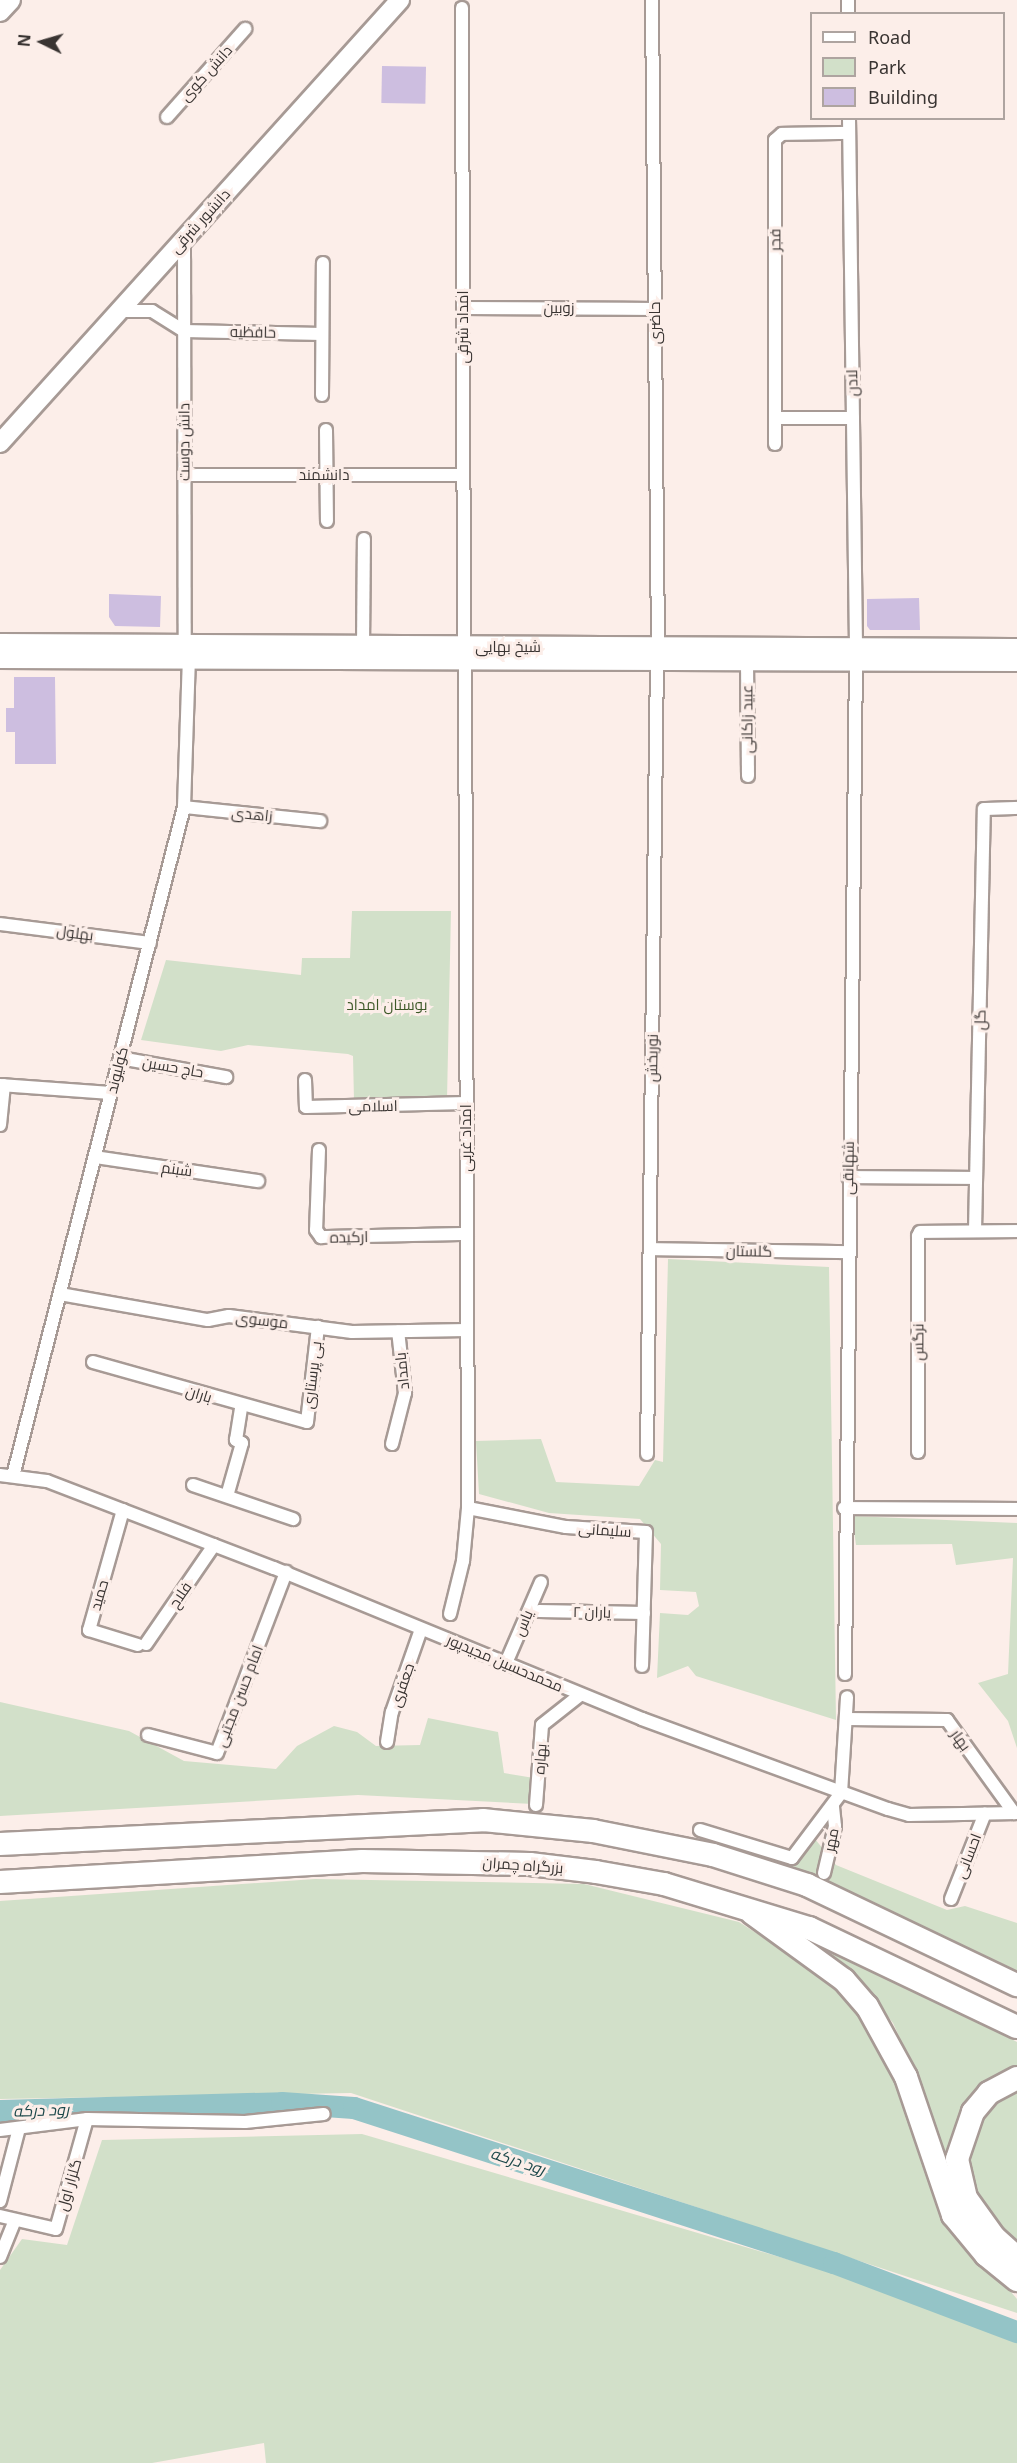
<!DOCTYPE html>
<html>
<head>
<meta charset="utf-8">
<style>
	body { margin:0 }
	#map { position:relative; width:1017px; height:2463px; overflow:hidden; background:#fceee9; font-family:"Noto Sans",Cairo,sans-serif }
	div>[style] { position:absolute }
	.green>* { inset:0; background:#d2e0c9 }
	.river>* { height:22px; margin:-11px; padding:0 11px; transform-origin:11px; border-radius:11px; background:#94c4c7 }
	.building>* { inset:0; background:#cdbee0; transform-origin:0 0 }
	.roads { filter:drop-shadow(2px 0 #a79a95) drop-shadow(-2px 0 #a79a95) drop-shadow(0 2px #a79a95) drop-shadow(0 -2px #a79a95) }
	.street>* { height:12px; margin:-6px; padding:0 6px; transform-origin:6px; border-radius:6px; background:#fff }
	.secondary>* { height:18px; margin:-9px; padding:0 9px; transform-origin:9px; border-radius:9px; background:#fff }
	.highway>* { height:22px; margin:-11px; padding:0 11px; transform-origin:11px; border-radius:11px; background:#fff }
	span { translate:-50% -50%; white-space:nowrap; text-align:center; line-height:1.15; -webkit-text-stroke:6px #fceee9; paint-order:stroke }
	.street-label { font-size:15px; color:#393432 }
	.park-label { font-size:15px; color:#3d5827 }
	.water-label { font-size:16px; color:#1c484a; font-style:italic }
	.legend { position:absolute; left:810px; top:12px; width:195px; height:108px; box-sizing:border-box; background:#fceee9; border:2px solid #aea4a0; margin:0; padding:8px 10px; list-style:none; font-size:18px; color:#393432 }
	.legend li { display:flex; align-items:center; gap:12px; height:30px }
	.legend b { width:30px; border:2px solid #aea4a0 }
	.north { position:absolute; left:12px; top:12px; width:60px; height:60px; -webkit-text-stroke:4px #fceee9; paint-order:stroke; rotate:275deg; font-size:16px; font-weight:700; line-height:24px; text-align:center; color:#393432 }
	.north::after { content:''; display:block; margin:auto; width:21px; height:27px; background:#393432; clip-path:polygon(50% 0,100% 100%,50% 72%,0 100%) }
</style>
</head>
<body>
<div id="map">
	<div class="green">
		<i style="clip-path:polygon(352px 911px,451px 911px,447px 1099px,354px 1101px,353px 1056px,348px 1054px,248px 1045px,221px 1051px,141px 1040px,166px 960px,301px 975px,302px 958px,350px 958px)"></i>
		<i style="clip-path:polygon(668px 1259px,829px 1267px,836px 1720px,696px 1676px,688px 1666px,657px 1678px,660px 1613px,688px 1615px,699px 1606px,696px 1592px,660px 1590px,661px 1544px,640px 1519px,549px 1513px,479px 1494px,476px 1441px,541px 1439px,556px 1482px,639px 1486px,655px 1460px,663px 1462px)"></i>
		<i style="clip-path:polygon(852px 1516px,1017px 1523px,1017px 1748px,1008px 1721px,978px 1683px,1008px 1674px,1013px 1558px,956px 1565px,952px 1544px,856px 1545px)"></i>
		<i style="clip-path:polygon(0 1702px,129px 1731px,184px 1761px,276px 1769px,297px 1746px,334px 1726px,357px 1732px,376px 1746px,420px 1745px,428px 1718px,498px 1732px,504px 1773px,534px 1778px,533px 1804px,358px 1795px,0 1816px)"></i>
		<i style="clip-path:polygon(815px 1839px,836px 1865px,947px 1910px,965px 1906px,1017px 1923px,1017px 1972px,865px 1899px,789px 1869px)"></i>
		<i style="clip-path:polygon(315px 1879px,584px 1884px,739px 1922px,837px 1985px,885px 2051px,942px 2212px,1017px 2299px,1017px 2313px,351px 2093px,0 2099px,0 1901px)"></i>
		<i style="clip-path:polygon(812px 1941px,855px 1957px,1017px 2042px,1017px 2071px,998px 2079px,946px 2173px,922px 2087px,893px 2023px,856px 1977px)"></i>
		<i style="clip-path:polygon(1017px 2083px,1017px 2250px,966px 2179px,973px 2124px)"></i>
		<i style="clip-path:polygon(362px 2134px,1017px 2327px,1017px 2463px,266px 2463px,264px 2443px,152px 2463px,0 2463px,0 2270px,22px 2239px,67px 2245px,102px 2140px)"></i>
	</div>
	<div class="river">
		<i style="left:0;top:2111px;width:282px;rotate:-1.6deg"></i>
		<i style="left:282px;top:2103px;width:72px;rotate:4deg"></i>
		<i style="left:354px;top:2108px;width:504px;rotate:17.9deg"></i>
		<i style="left:834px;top:2263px;width:196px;rotate:20.7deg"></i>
	</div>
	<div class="building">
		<i style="left:382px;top:66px;width:44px;height:37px;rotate:1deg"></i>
		<i style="clip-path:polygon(109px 594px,161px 596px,160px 627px,115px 626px,109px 617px)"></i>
		<i style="clip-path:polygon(919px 598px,920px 630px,870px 630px,867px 626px,867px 599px)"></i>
		<i style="clip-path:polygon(14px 677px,55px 677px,56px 764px,15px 764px,15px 732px,6px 732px,6px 708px,14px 708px)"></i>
	</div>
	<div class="roads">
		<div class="street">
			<i style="left:652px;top:0;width:647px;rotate:89.47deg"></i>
			<i style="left:848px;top:0;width:14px;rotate:90deg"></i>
			<i style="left:462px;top:8px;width:639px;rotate:89.82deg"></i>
			<i style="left:167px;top:117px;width:118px;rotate:-48.4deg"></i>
			<i style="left:849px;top:118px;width:529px;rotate:89.24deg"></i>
			<i style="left:184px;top:239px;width:405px;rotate:89.9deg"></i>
			<i style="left:463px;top:308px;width:192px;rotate:0.3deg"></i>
			<i style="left:120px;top:311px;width:32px"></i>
			<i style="left:152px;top:311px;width:38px;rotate:32deg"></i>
			<i style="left:184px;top:331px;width:138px;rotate:1.2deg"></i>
			<i style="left:322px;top:395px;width:132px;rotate:-89.6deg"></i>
			<i style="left:775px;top:418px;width:78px"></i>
			<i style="left:326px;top:430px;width:91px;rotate:89.4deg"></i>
			<i style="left:775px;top:444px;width:304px;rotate:-90deg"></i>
			<i style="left:775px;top:140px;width:9px;rotate:-41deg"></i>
			<i style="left:782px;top:134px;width:67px;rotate:-0.9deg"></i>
			<i style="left:184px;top:475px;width:279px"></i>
			<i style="left:363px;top:646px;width:107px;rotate:-89.5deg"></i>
			<i style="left:747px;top:661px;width:115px;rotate:89.5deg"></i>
			<i style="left:184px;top:807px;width:137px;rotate:5.9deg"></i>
			<i style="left:0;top:924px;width:151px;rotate:7.2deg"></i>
			<i style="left:120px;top:1058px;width:108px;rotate:10.2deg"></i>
			<i style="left:305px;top:1080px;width:27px;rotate:88deg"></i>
			<i style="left:306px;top:1107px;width:160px;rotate:-1.4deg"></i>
			<i style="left:0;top:1085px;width:111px;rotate:4.1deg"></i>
			<i style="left:0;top:1125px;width:40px;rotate:-84.3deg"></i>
			<i style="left:319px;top:1150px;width:80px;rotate:92.1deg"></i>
			<i style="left:316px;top:1230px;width:9px;rotate:54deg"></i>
			<i style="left:321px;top:1237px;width:146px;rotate:-1.2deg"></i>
			<i style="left:95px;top:1157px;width:165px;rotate:8.4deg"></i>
			<i style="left:848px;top:1177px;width:128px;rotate:0.4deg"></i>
			<i style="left:975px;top:1231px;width:422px;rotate:-88.8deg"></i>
			<i style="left:984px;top:809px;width:33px;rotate:-2deg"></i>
			<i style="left:650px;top:1249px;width:197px;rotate:0.9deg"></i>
			<i style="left:60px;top:1294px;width:150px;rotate:10deg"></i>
			<i style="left:208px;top:1320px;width:21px;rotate:-11deg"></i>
			<i style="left:229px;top:1316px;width:124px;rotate:7.4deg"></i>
			<i style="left:352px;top:1332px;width:115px;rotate:-1deg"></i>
			<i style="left:93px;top:1362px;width:222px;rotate:15.7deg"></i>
			<i style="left:307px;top:1422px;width:96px;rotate:-83.4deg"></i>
			<i style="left:392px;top:1444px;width:53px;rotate:-75.7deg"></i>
			<i style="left:405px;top:1393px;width:62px;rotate:-96.4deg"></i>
			<i style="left:918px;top:1452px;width:216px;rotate:-90deg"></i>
			<i style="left:918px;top:1236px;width:4px;rotate:-63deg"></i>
			<i style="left:920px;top:1232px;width:97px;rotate:-0.6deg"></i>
			<i style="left:647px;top:1454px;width:793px;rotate:-89.28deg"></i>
			<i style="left:0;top:1475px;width:47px;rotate:7.3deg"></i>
			<i style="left:47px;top:1481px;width:243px;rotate:21deg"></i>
			<i style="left:274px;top:1568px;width:398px;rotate:22.3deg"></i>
			<i style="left:642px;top:1719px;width:262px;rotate:20.1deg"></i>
			<i style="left:888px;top:1809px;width:22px;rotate:16deg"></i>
			<i style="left:909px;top:1815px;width:108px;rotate:-1.1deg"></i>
			<i style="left:13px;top:1476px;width:691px;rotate:-75.66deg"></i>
			<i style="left:184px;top:807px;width:148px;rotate:-88.1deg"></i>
			<i style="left:193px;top:1485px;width:106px;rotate:18.8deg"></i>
			<i style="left:227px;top:1496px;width:55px;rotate:-74.2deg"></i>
			<i style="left:242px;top:1443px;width:7px;rotate:-153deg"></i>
			<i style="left:236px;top:1440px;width:33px;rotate:-81deg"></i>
			<i style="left:468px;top:1508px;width:100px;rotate:11deg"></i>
			<i style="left:566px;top:1527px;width:80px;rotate:3.6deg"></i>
			<i style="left:646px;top:1532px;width:134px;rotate:91.7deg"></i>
			<i style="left:844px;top:1508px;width:173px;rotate:0.3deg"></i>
			<i style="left:123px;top:1510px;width:125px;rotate:105.8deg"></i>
			<i style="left:89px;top:1630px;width:51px;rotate:17deg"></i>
			<i style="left:539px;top:1611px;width:105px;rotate:1.1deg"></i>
			<i style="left:450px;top:1614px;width:55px;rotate:-76.2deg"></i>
			<i style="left:463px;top:1561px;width:53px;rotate:-84.6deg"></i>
			<i style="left:468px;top:1508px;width:848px;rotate:-90.2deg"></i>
			<i style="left:146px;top:1644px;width:120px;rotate:-55.5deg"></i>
			<i style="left:506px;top:1663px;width:88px;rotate:-66.6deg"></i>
			<i style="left:845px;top:1674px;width:1012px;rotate:-89.38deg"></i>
			<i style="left:846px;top:1719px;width:101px;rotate:0.6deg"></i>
			<i style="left:947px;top:1720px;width:115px;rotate:54.2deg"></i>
			<i style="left:148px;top:1735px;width:71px;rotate:14.6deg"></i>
			<i style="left:217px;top:1753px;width:194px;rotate:-69.1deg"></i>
			<i style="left:387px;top:1742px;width:30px;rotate:-81deg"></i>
			<i style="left:392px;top:1712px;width:88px;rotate:-70.7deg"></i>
			<i style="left:536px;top:1805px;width:80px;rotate:-85.7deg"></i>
			<i style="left:542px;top:1725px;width:48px;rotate:-38.3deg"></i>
			<i style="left:700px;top:1830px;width:96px;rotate:16.9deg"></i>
			<i style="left:792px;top:1858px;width:81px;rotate:-53deg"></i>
			<i style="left:841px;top:1793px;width:96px;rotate:-86.4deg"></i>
			<i style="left:824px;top:1873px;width:48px;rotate:-76.8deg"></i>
			<i style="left:835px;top:1826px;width:20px;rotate:-96deg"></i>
			<i style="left:951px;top:1899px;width:92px;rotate:-68.4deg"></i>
			<i style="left:0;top:2130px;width:88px;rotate:-7.2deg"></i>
			<i style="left:87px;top:2119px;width:158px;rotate:1.1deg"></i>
			<i style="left:245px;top:2122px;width:79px;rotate:-5.8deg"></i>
			<i style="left:0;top:2201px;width:75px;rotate:-75.4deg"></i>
			<i style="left:0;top:2216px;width:57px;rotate:13.1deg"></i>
			<i style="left:56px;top:2229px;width:114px;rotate:-74.3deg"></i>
			<i style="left:0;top:2257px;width:40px;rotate:-68deg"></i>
		</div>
		<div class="secondary">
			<i style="left:0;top:12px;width:16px;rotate:-47deg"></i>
			<i style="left:0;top:443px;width:597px;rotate:-47.92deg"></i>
			<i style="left:0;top:643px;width:1017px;rotate:0.28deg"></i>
			<i style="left:0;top:659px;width:1017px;rotate:0.17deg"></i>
		</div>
		<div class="highway">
			<i style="left:0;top:1844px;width:484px;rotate:-2.8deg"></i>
			<i style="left:483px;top:1820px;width:111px;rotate:5.7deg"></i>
			<i style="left:593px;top:1831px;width:122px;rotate:11.3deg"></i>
			<i style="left:713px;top:1855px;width:99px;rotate:17.7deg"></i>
			<i style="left:807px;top:1885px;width:233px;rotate:25.5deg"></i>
			<i style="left:0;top:1882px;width:363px;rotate:-3.3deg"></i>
			<i style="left:362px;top:1861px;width:168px;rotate:1deg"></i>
			<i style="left:530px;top:1864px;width:66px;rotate:6.9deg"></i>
			<i style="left:596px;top:1872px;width:69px;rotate:10deg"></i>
			<i style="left:664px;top:1884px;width:152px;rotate:16.9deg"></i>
			<i style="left:809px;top:1928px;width:230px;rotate:25.5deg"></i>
			<i style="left:752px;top:1913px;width:114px;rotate:36.1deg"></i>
			<i style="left:844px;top:1980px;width:35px;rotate:49deg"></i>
			<i style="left:867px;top:2006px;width:81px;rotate:61.2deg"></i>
			<i style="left:906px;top:2077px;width:146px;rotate:71.2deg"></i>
			<i style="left:953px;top:2215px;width:52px;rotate:50.5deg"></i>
			<i style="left:986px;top:2255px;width:40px;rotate:39deg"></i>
			<i style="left:1017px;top:2078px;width:32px;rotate:152deg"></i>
			<i style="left:989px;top:2093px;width:25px;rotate:130deg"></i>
			<i style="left:973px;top:2112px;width:50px;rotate:108.8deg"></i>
			<i style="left:957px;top:2159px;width:40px;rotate:77deg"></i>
			<i style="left:966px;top:2198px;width:48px;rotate:54.3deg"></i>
			<i style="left:994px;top:2237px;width:31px;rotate:42deg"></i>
		</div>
	</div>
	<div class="street-label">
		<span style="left:206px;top:73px;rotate:-48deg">دانش کوی</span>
		<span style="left:200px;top:221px;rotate:-48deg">دانشور شرقی</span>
		<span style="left:775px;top:240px;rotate:-90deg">فجر</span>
		<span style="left:559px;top:308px">زوبین</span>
		<span style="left:655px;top:323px;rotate:-90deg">حاضری</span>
		<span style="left:463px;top:327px;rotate:-90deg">امداد شرقی</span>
		<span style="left:253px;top:332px;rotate:1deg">حافظیه</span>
		<span style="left:852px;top:383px;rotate:-91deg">لادن</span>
		<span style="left:184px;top:442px;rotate:-90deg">دانش دوست</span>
		<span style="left:324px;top:475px">دانشمند</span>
		<span style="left:508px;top:647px">شیخ بهایی</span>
		<span style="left:747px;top:719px;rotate:-90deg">عبید زاکانی</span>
		<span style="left:252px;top:814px;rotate:6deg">زاهدی</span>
		<span style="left:75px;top:933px;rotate:7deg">بهلول</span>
		<span style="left:980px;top:1020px;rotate:-89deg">گل</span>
		<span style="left:652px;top:1058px;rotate:-89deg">نوربخش</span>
		<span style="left:173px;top:1067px;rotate:10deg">حاج حسین</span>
		<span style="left:117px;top:1070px;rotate:-76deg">کولیوند</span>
		<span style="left:373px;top:1106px;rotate:-1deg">اسلامی</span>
		<span style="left:466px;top:1138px;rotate:-90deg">امداد غربی</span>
		<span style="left:848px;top:1168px;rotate:-89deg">شهانقی</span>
		<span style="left:177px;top:1169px;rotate:8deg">شبنم</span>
		<span style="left:349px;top:1237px;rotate:-1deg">ارکیده</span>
		<span style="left:749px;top:1251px;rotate:1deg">گلستان</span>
		<span style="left:262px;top:1320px;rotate:7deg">موسوی</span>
		<span style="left:918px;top:1342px;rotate:-90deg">نرگس</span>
		<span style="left:402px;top:1371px;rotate:-96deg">بامداد</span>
		<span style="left:312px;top:1375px;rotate:-83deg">بی پرستاری</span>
		<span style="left:199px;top:1394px;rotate:17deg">باران</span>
		<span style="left:605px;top:1530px;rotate:4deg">سلیمانی</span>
		<span style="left:99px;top:1595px;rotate:-74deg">حمید</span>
		<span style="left:180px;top:1595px;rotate:-56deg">فلاح</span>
		<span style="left:592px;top:1612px;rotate:1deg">یاران ٢</span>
		<span style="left:523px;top:1623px;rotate:-67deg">یاس</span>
		<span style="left:505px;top:1663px;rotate:23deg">محمدحسین مجیدپور</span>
		<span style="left:402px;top:1685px;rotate:-71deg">جعفری</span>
		<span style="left:239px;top:1696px;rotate:-69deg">امام حسن مجتبی</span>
		<span style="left:961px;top:1740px;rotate:54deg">بهار</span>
		<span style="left:540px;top:1759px;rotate:-86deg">بهاره</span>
		<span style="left:831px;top:1840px;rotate:-79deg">مهر</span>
		<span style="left:968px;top:1856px;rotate:-69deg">احسانی</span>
		<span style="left:523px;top:1865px;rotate:4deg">بزرگراه چمران</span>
		<span style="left:69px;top:2185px;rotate:-74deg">گلزار اول</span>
	</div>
	<div class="park-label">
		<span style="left:387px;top:1005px">بوستان امداد</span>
	</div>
	<div class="water-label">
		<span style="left:41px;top:2110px;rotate:-2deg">رود درکه</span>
		<span style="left:518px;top:2161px;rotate:18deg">رود درکه</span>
	</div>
	<ul class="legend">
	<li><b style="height:8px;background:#fff"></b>Road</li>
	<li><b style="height:16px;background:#d2e0c9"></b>Park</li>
	<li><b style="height:16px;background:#cdbee0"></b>Building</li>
	</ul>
	<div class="north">N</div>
</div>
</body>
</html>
